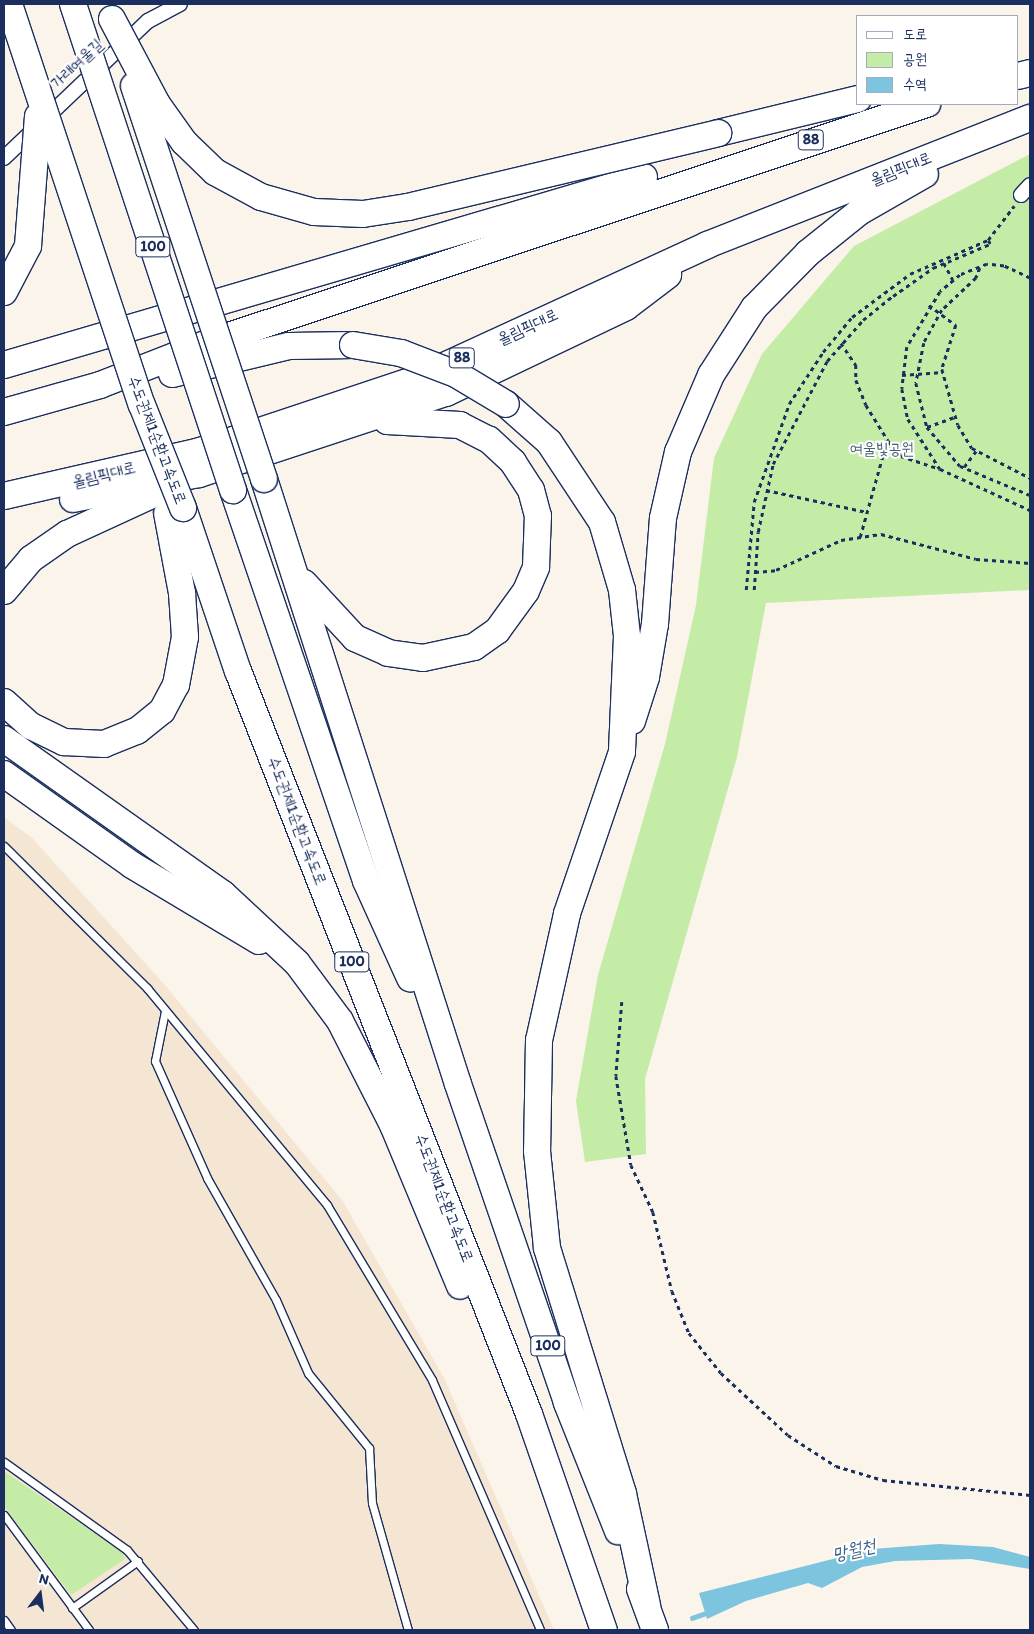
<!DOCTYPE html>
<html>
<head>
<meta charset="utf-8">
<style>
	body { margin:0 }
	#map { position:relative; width:1034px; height:1634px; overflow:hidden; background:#faf4eb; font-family:Itim,"Poor Story",sans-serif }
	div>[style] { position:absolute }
	.built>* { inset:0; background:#f4e6d2 }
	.green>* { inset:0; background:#c4eca7 }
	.water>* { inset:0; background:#7dc4de }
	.stream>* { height:4.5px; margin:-2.25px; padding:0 2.25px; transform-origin:2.25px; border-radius:2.25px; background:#7dc4de }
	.path>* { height:2.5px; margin-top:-1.25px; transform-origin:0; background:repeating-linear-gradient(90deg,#1b2f5e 0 4px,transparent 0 8px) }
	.roads { filter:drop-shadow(1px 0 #1b2f5e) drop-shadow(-1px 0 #1b2f5e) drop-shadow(0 1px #1b2f5e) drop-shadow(0 -1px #1b2f5e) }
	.lane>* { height:7px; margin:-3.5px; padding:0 3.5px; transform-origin:3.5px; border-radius:3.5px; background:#fff }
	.street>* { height:14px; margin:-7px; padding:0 7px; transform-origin:7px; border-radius:7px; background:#fff }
	.highway>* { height:26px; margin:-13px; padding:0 13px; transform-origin:13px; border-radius:13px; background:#fff }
	.bridges { filter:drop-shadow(1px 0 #1b2f5e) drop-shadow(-1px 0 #1b2f5e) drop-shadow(0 1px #1b2f5e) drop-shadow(0 -1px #1b2f5e) }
	.highway-bridge>* { height:26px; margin:-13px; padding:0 13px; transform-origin:13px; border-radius:13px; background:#fff }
	span { translate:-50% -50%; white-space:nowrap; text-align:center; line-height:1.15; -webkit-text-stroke:4px #fff; paint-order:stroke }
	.shield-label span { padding:1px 4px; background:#fff; border:1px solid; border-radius:4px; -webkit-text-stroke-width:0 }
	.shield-label { font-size:15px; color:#1b2f5e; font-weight:700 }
	.street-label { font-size:16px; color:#1b2f5e }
	.park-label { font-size:16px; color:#455e70 }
	.water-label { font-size:18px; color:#385c84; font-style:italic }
	.frame { position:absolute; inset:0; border:5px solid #1b2f5e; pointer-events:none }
	.legend { position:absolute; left:856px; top:15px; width:162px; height:90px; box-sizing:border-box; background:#fff; border:1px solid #a4acbf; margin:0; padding:6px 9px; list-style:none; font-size:15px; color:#1b2f5e }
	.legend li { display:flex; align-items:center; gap:10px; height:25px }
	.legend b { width:25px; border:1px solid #a4acbf }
	.north { position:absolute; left:15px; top:1569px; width:50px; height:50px; -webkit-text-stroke:4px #fff; paint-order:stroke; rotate:15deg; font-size:14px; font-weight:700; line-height:20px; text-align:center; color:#1b2f5e }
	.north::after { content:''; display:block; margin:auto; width:18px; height:22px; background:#1b2f5e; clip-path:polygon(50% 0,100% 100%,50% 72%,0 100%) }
</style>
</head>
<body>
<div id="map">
	<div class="built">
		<i style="clip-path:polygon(4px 817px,32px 838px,164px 984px,342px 1200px,444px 1378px,554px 1630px,4px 1630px)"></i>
	</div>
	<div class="green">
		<i style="clip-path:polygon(1030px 154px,1030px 590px,766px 603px,737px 757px,645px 1079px,646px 1154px,585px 1162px,576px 1101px,598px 975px,665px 744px,696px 605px,714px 458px,762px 354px,854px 246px)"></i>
		<i style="clip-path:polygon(4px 1471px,123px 1553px,125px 1559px,71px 1595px,4px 1506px)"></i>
	</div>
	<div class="water">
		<i style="clip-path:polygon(939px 1544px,993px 1547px,1030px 1557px,1030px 1569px,971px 1559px,895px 1561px,862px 1567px,822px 1588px,808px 1583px,746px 1601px,707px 1619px,699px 1593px,872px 1549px)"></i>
	</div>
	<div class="stream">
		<i style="left:692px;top:1618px;width:18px;rotate:-19deg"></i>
	</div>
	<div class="path">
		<i style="left:944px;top:263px;width:19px;rotate:62deg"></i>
		<i style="left:980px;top:268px;width:11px;rotate:112deg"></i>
		<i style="left:976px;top:278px;width:47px;rotate:136.7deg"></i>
		<i style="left:942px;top:310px;width:38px;rotate:119deg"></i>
		<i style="left:924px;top:343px;width:41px;rotate:101.3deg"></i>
		<i style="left:916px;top:383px;width:45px;rotate:76deg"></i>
		<i style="left:927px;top:427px;width:51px;rotate:49.8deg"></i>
		<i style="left:960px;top:466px;width:76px;rotate:22.5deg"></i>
		<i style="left:1030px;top:278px;width:29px;rotate:-155deg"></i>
		<i style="left:1004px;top:266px;width:17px;rotate:-173deg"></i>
		<i style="left:987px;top:264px;width:29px;rotate:158deg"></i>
		<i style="left:960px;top:275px;width:26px;rotate:140deg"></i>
		<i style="left:940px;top:292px;width:64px;rotate:121deg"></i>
		<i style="left:907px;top:347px;width:42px;rotate:96.8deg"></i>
		<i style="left:902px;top:389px;width:31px;rotate:79deg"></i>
		<i style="left:908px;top:419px;width:59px;rotate:57.4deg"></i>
		<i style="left:940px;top:469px;width:99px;rotate:24.5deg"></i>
		<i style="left:929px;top:305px;width:34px;rotate:37deg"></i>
		<i style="left:956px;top:325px;width:46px;rotate:107.7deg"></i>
		<i style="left:942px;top:369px;width:58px;rotate:74.1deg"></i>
		<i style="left:958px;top:425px;width:27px;rotate:59deg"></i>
		<i style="left:972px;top:448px;width:65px;rotate:27.3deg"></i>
		<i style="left:841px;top:343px;width:27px;rotate:56deg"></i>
		<i style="left:856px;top:365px;width:15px;rotate:90deg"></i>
		<i style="left:856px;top:380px;width:27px;rotate:68deg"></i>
		<i style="left:866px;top:405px;width:44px;rotate:58.1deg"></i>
		<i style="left:889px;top:442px;width:18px;rotate:49deg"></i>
		<i style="left:901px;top:456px;width:41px;rotate:18.4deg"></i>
		<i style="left:902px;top:375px;width:41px;rotate:-4.2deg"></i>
		<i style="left:927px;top:427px;width:30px;rotate:-20deg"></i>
		<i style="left:964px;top:467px;width:20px;rotate:-53deg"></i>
		<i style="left:766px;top:490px;width:103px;rotate:12.3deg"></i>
		<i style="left:860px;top:537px;width:101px;rotate:-74.4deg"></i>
		<i style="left:755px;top:572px;width:21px;rotate:-5deg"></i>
		<i style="left:776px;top:570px;width:72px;rotate:-24.8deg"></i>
		<i style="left:841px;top:540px;width:40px;rotate:-8.5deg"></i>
		<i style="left:881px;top:534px;width:98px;rotate:14.7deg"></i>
		<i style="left:976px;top:559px;width:54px;rotate:4.2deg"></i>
		<i style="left:746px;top:590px;width:88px;rotate:-84.8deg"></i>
		<i style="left:754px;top:502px;width:104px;rotate:-70.3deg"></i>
		<i style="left:789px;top:404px;width:62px;rotate:-56.8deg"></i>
		<i style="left:823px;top:352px;width:45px;rotate:-50.4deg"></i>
		<i style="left:852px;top:317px;width:72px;rotate:-36.6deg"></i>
		<i style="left:910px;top:274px;width:85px;rotate:-23.6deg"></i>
		<i style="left:754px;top:590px;width:58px;rotate:-86.1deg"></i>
		<i style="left:758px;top:532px;width:70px;rotate:-77.6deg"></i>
		<i style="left:773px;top:464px;width:116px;rotate:-62.3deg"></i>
		<i style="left:827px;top:361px;width:55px;rotate:-48.7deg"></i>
		<i style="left:863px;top:320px;width:38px;rotate:-39deg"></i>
		<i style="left:893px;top:296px;width:49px;rotate:-35deg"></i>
		<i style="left:933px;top:268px;width:62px;rotate:-22.8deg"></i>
		<i style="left:990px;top:244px;width:4px;rotate:-117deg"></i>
		<i style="left:988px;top:240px;width:43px;rotate:-52.6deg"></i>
		<i style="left:622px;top:1002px;width:74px;rotate:94.6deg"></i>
		<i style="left:616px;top:1076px;width:90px;rotate:80.4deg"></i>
		<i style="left:631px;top:1165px;width:52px;rotate:64.9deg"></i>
		<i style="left:653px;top:1212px;width:81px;rotate:76.5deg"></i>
		<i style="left:672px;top:1291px;width:45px;rotate:68deg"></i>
		<i style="left:689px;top:1333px;width:51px;rotate:51.3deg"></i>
		<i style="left:721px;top:1373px;width:91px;rotate:42.8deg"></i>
		<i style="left:788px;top:1435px;width:57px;rotate:32.9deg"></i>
		<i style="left:836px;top:1466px;width:49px;rotate:16.6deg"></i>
		<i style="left:883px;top:1480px;width:148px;rotate:5.8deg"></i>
	</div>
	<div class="roads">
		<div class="lane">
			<i style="left:4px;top:846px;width:202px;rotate:44.8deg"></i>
			<i style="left:147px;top:988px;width:282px;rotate:50.3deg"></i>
			<i style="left:327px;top:1205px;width:204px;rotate:59deg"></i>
			<i style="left:432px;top:1380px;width:272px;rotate:66.6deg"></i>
			<i style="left:165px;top:1011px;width:51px;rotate:101.3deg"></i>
			<i style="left:155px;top:1061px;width:128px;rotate:66deg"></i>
			<i style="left:207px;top:1178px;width:140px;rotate:60.5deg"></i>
			<i style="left:276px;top:1300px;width:80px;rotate:66.3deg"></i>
			<i style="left:308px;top:1373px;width:97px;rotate:50.9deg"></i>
			<i style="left:369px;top:1448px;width:55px;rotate:86.9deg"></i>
			<i style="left:372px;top:1503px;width:132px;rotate:74.2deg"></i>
			<i style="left:4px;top:1462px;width:151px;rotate:35.6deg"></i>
			<i style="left:127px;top:1550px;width:104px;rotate:50.1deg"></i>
			<i style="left:4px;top:1515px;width:143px;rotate:53.5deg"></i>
			<i style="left:72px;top:1608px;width:81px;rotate:-35.5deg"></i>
			<i style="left:4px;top:1620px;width:12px;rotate:55deg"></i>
		</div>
		<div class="street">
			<i style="left:4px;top:158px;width:199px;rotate:-43.6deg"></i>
			<i style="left:148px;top:21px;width:36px;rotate:-28deg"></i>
			<i style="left:1021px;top:195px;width:13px;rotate:-48deg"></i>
		</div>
		<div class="highway">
			<i style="left:1018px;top:76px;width:12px;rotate:-14deg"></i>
			<i style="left:718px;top:133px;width:144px;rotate:-13.7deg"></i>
			<i style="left:4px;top:365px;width:667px;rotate:-16.37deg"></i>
			<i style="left:172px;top:374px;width:120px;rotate:-13.5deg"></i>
			<i style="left:289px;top:346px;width:64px;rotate:-0.9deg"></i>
			<i style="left:506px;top:404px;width:57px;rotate:41.5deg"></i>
			<i style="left:549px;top:442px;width:96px;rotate:56.5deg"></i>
			<i style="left:602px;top:522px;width:71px;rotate:73.6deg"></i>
			<i style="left:622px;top:590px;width:46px;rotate:83.8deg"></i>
			<i style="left:627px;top:636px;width:116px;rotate:92.5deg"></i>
			<i style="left:622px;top:752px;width:171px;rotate:108.8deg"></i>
			<i style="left:567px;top:914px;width:129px;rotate:102.5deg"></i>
			<i style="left:539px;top:1040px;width:111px;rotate:91deg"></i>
			<i style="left:537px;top:1151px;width:98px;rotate:84.1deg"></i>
			<i style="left:547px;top:1248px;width:257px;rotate:72.8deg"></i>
			<i style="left:623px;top:1494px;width:114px;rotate:77.8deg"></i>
			<i style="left:4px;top:412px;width:100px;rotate:-15.7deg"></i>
			<i style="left:100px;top:385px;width:116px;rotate:-21.3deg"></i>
			<i style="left:208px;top:343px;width:758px;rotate:-18.39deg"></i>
			<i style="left:264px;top:479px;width:635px;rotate:72.22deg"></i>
			<i style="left:458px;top:1084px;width:337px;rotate:71.1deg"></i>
			<i style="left:567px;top:1403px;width:138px;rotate:68.3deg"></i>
			<i style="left:233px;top:490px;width:413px;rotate:71.2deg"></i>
			<i style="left:366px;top:881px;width:107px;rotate:65.6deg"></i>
			<i style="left:4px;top:496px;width:201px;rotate:-12.9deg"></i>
			<i style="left:200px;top:451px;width:225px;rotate:-18.4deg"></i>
			<i style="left:414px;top:380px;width:323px;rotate:-24.7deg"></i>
			<i style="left:707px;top:245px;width:347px;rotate:-21.5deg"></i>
			<i style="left:73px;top:499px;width:128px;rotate:-11.2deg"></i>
			<i style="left:199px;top:474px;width:260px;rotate:-18.2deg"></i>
			<i style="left:446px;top:393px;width:199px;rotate:-25.5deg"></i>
			<i style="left:626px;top:307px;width:53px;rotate:-37.3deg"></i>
			<i style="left:183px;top:508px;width:172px;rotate:71.4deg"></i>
			<i style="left:238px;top:671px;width:798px;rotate:68.61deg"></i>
			<i style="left:529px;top:1414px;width:229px;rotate:70.9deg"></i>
			<i style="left:304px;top:583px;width:75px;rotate:47.2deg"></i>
			<i style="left:355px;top:638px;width:36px;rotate:24deg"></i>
			<i style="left:388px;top:653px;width:35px;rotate:8deg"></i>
			<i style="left:423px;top:658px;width:52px;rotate:-12.2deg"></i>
			<i style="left:474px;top:647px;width:28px;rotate:-35deg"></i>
			<i style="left:497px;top:631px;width:49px;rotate:-54.1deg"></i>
			<i style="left:526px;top:591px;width:26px;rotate:-67deg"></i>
			<i style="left:536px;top:567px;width:51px;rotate:-87.8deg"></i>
			<i style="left:538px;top:516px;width:27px;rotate:-105deg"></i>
			<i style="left:531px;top:490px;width:33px;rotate:-123deg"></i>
			<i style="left:513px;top:462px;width:33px;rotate:-137deg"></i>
			<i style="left:489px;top:440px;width:33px;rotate:-153deg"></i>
			<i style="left:460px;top:425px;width:73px;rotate:-176.9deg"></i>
			<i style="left:4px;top:591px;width:42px;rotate:-49.8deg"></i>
			<i style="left:31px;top:559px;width:44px;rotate:-34.8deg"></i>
			<i style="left:67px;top:534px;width:98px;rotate:-24.7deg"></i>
			<i style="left:4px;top:702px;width:36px;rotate:42deg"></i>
			<i style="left:31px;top:726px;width:37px;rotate:26deg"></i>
			<i style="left:64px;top:742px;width:40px;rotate:2.9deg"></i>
			<i style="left:104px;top:744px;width:35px;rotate:-22deg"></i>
			<i style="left:137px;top:731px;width:32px;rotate:-39deg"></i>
			<i style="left:162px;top:711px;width:30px;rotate:-62deg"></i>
			<i style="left:176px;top:685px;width:49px;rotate:-79.4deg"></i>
			<i style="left:185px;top:637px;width:44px;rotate:-93.9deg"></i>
			<i style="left:182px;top:593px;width:81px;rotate:-100.6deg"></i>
			<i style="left:632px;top:721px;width:46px;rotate:-72.3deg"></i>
			<i style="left:646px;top:677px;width:54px;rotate:-80.4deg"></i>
			<i style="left:655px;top:624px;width:106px;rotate:-85.7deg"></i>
			<i style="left:663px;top:518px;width:68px;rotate:-77.2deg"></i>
			<i style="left:678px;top:452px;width:84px;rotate:-66.8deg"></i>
			<i style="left:711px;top:375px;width:80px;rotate:-57.3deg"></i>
			<i style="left:754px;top:308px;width:77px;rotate:-45.5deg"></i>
			<i style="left:808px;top:253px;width:65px;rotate:-38.8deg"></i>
			<i style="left:859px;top:212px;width:76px;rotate:-29.9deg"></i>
			<i style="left:4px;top:739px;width:268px;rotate:35.3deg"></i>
			<i style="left:223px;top:894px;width:101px;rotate:43deg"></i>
			<i style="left:297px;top:963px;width:72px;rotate:53.4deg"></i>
			<i style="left:340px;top:1021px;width:117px;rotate:63deg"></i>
			<i style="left:393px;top:1125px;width:174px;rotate:67.4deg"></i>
			<i style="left:4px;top:774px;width:157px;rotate:35.4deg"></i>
			<i style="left:132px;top:865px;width:148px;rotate:30.9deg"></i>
			<i style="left:640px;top:1589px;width:44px;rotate:69.9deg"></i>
		</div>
	</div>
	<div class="bridges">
		<div class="highway-bridge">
			<i style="left:9px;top:4px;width:422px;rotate:71.7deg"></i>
			<i style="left:142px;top:405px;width:111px;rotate:68.3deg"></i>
			<i style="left:73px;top:4px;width:512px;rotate:71.78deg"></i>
			<i style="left:112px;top:19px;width:96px;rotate:62.1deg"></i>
			<i style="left:157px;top:104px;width:47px;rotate:54.6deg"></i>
			<i style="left:184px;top:142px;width:43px;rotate:44.1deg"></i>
			<i style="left:215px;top:172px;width:52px;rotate:28.5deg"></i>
			<i style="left:261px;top:197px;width:55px;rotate:15.8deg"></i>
			<i style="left:314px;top:212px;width:49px;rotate:2.3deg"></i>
			<i style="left:363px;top:214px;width:46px;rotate:-8.8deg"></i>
			<i style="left:408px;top:207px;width:319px;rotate:-13.4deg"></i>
			<i style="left:134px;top:86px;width:414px;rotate:71.7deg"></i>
			<i style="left:4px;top:292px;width:52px;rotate:-62.4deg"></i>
			<i style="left:28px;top:246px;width:130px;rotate:-85.6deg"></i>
			<i style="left:353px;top:345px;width:49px;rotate:9.5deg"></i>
			<i style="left:401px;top:353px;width:59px;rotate:20.9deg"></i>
			<i style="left:456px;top:374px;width:58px;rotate:31deg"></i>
		</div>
	</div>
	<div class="shield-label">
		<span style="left:811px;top:140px">88</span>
		<span style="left:153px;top:247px">100</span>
		<span style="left:462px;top:358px">88</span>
		<span style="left:352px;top:962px">100</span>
		<span style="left:548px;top:1346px">100</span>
	</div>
	<div class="street-label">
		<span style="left:77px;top:64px;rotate:-43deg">가래여울길</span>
		<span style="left:901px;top:169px;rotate:-22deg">올림픽대로</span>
		<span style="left:528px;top:327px;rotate:-25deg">올림픽대로</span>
		<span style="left:157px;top:440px;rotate:69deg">수도권제1순환고속도로</span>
		<span style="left:104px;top:475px;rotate:-14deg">올림픽대로</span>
		<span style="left:297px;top:821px;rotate:69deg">수도권제1순환고속도로</span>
		<span style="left:444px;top:1198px;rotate:69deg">수도권제1순환고속도로</span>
	</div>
	<div class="park-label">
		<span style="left:882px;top:449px">여울빛공원</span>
	</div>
	<div class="water-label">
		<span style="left:854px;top:1550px;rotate:-13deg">망월천</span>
	</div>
	<div class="frame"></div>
	<ul class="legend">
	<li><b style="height:6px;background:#fff"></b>도로</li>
	<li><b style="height:14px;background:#c4eca7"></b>공원</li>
	<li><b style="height:14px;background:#7dc4de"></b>수역</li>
	</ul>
	<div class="north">N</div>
</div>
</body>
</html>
